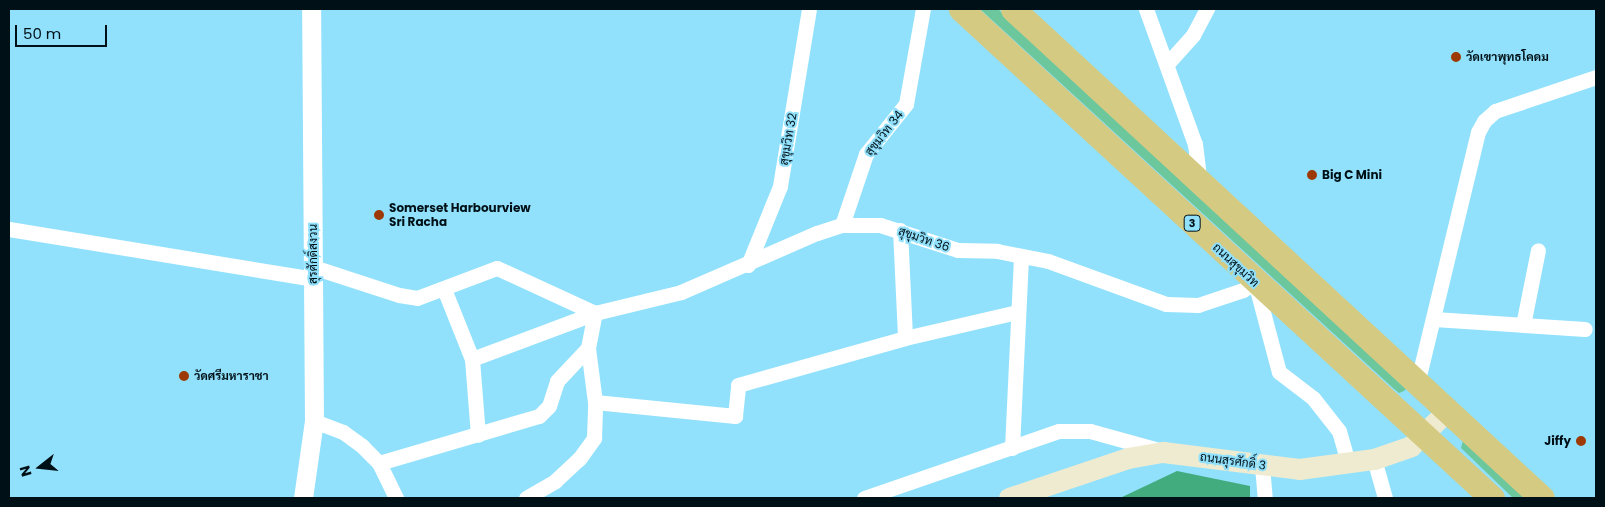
<!DOCTYPE html>
<html>
<head>
<meta charset="utf-8">
<style>
	body { margin:0 }
	#map { position:relative; width:1605px; height:507px; overflow:hidden; background:#91e1fc; font-family:Poppins,Sarabun,sans-serif }
	div>[style] { position:absolute }
	.green>* { inset:0; background:#6dc79c }
	.forest>* { inset:0; background:#42ac7e }
	.minor>* { height:15px; margin:-7.5px; padding:0 7.5px; transform-origin:7.5px; border-radius:7.5px; background:#fff }
	.tertiary>* { height:19px; margin:-9.5px; padding:0 9.5px; transform-origin:9.5px; border-radius:9.5px; background:#fff }
	.secondary>* { height:21px; margin:-10.5px; padding:0 10.5px; transform-origin:10.5px; border-radius:10.5px; background:#efebd0 }
	.trunk>* { height:25px; margin:-12.5px; padding:0 12.5px; transform-origin:12.5px; border-radius:12.5px; background:#d4ca82 }
	.dots>* { width:14px; height:14px; translate:-50% -50%; box-sizing:border-box; border:2px solid #91e1fc; border-radius:50% }
	span { translate:-50% -50%; white-space:nowrap; text-align:center; line-height:1.15; -webkit-text-stroke:4px #91e1fc; paint-order:stroke }
	.shield-label span { padding:1px 4px; background:#91e1fc; border:1px solid; border-radius:4px; -webkit-text-stroke-width:0 }
	.shield-label { font-size:11px; color:#001017; font-weight:700 }
	.poi-label { font-size:12px; color:#001017; font-weight:700 }
	.left { translate:0 -50%; text-align:left }
	.right { translate:-100% -50%; text-align:right }
	.street-label { font-size:12px; color:#001017 }
	.frame { position:absolute; inset:0; border:10px solid #001017; pointer-events:none }
	.north { position:absolute; left:15px; top:442px; width:50px; height:50px; -webkit-text-stroke:4px #91e1fc; paint-order:stroke; rotate:254deg; font-size:14px; font-weight:700; line-height:20px; text-align:center; color:#001017 }
	.north::after { content:''; display:block; margin:auto; width:18px; height:22px; background:#001017; clip-path:polygon(50% 0,100% 100%,50% 72%,0 100%) }
	.scale { position:absolute; left:15px; top:25px; width:92px; height:22px; box-sizing:border-box; border:2px solid #001017; border-top:0; padding-left:6px; font-size:15px; line-height:18px; white-space:nowrap; color:#001017; -webkit-text-stroke:4px #91e1fc; paint-order:stroke }
</style>
</head>
<body>
<div id="map">
	<div class="green">
		<i style="clip-path:polygon(980px 9px,998px 9px,1406px 389px,1404px 391px,1399px 393px,1393px 388px)"></i>
		<i style="clip-path:polygon(1463px 440px,1530px 498px,1513px 498px,1461px 448px)"></i>
	</div>
	<div class="forest">
		<i style="clip-path:polygon(1177px 471px,1250px 486px,1250px 498px,1120px 498px)"></i>
	</div>
	<div class="minor">
		<i style="left:1146px;top:9px;width:144px;rotate:70.1deg"></i>
		<i style="left:1195px;top:144px;width:34px;rotate:83deg"></i>
		<i style="left:1167px;top:64px;width:39px;rotate:-48deg"></i>
		<i style="left:1193px;top:35px;width:30px;rotate:-62deg"></i>
		<i style="left:842px;top:225px;width:75px;rotate:-71.3deg"></i>
		<i style="left:866px;top:154px;width:64px;rotate:-51.3deg"></i>
		<i style="left:906px;top:104px;width:97px;rotate:-79.9deg"></i>
		<i style="left:9px;top:229px;width:308px;rotate:9.3deg"></i>
		<i style="left:900px;top:230px;width:108px;rotate:87.3deg"></i>
		<i style="left:748px;top:265px;width:85px;rotate:-67.9deg"></i>
		<i style="left:780px;top:186px;width:179px;rotate:-80.7deg"></i>
		<i style="left:313px;top:267px;width:90px;rotate:18deg"></i>
		<i style="left:399px;top:295px;width:18px;rotate:9deg"></i>
		<i style="left:417px;top:298px;width:85px;rotate:-20.6deg"></i>
		<i style="left:497px;top:268px;width:108px;rotate:24.7deg"></i>
		<i style="left:444px;top:289px;width:75px;rotate:68.2deg"></i>
		<i style="left:472px;top:359px;width:76px;rotate:85.5deg"></i>
		<i style="left:1434px;top:319px;width:151px;rotate:3.8deg"></i>
		<i style="left:1523px;top:325px;width:76px;rotate:-78.7deg"></i>
		<i style="left:472px;top:359px;width:131px;rotate:-20.5deg"></i>
		<i style="left:595px;top:313px;width:89px;rotate:-13.7deg"></i>
		<i style="left:681px;top:292px;width:148px;rotate:-23.5deg"></i>
		<i style="left:817px;top:233px;width:26px;rotate:-18deg"></i>
		<i style="left:842px;top:225px;width:38px"></i>
		<i style="left:880px;top:225px;width:82px;rotate:17.8deg"></i>
		<i style="left:958px;top:250px;width:39px;rotate:1deg"></i>
		<i style="left:997px;top:251px;width:52px;rotate:11.1deg"></i>
		<i style="left:1048px;top:261px;width:126px;rotate:20deg"></i>
		<i style="left:1166px;top:304px;width:32px;rotate:2deg"></i>
		<i style="left:1198px;top:305px;width:47px;rotate:-18.4deg"></i>
		<i style="left:1243px;top:290px;width:14px;rotate:-34deg"></i>
		<i style="left:1255px;top:282px;width:93px;rotate:75.1deg"></i>
		<i style="left:1279px;top:372px;width:43px;rotate:37.4deg"></i>
		<i style="left:1313px;top:398px;width:42px;rotate:51.8deg"></i>
		<i style="left:1339px;top:431px;width:32px;rotate:74deg"></i>
		<i style="left:1417px;top:384px;width:259px;rotate:-76.4deg"></i>
		<i style="left:1478px;top:132px;width:13px;rotate:-61deg"></i>
		<i style="left:1484px;top:121px;width:15px;rotate:-42deg"></i>
		<i style="left:1495px;top:111px;width:107px;rotate:-18.6deg"></i>
		<i style="left:595px;top:402px;width:141px;rotate:5.7deg"></i>
		<i style="left:735px;top:416px;width:31px;rotate:-84deg"></i>
		<i style="left:738px;top:385px;width:173px;rotate:-15.7deg"></i>
		<i style="left:905px;top:338px;width:115px;rotate:-13.1deg"></i>
		<i style="left:314px;top:421px;width:31px;rotate:21deg"></i>
		<i style="left:343px;top:432px;width:24px;rotate:36deg"></i>
		<i style="left:362px;top:446px;width:24px;rotate:45deg"></i>
		<i style="left:379px;top:463px;width:39px;rotate:64deg"></i>
		<i style="left:1012px;top:448px;width:192px;rotate:-87.3deg"></i>
		<i style="left:1374px;top:459px;width:41px;rotate:74.2deg"></i>
		<i style="left:379px;top:463px;width:167px;rotate:-16.4deg"></i>
		<i style="left:539px;top:416px;width:14px;rotate:-45deg"></i>
		<i style="left:549px;top:406px;width:26px;rotate:-72deg"></i>
		<i style="left:557px;top:381px;width:45px;rotate:-46.8deg"></i>
		<i style="left:1262px;top:466px;width:32px;rotate:85deg"></i>
		<i style="left:526px;top:498px;width:34px;rotate:-30deg"></i>
		<i style="left:555px;top:481px;width:33px;rotate:-43deg"></i>
		<i style="left:579px;top:459px;width:26px;rotate:-54deg"></i>
		<i style="left:594px;top:438px;width:36px;rotate:-88deg"></i>
		<i style="left:595px;top:402px;width:54px;rotate:-97.4deg"></i>
		<i style="left:588px;top:348px;width:36px;rotate:-79deg"></i>
		<i style="left:864px;top:498px;width:206px;rotate:-19deg"></i>
		<i style="left:1059px;top:431px;width:31px"></i>
		<i style="left:1090px;top:431px;width:75px;rotate:15.5deg"></i>
	</div>
	<div class="tertiary">
		<i style="left:303px;top:498px;width:78px;rotate:-81.9deg"></i>
		<i style="left:314px;top:421px;width:412px;rotate:-90.4deg"></i>
	</div>
	<div class="secondary">
		<i style="left:1009px;top:498px;width:126px;rotate:-18.6deg"></i>
		<i style="left:1128px;top:458px;width:36px;rotate:-10deg"></i>
		<i style="left:1163px;top:452px;width:137px;rotate:7.1deg"></i>
		<i style="left:1299px;top:469px;width:76px;rotate:-7.6deg"></i>
		<i style="left:1374px;top:459px;width:39px;rotate:-19deg"></i>
		<i style="left:1411px;top:446px;width:49px;rotate:-44.2deg"></i>
	</div>
	<div class="trunk">
		<i style="left:961px;top:9px;width:722px;rotate:42.64deg"></i>
		<i style="left:1013px;top:9px;width:720px;rotate:42.75deg"></i>
	</div>
	<div class="dots">
		<i style="left:1456px;top:57px;background:#9d3903"></i>
		<i style="left:1312px;top:175px;background:#9d3903"></i>
		<i style="left:379px;top:215px;background:#9d3903"></i>
		<i style="left:184px;top:376px;background:#9d3903"></i>
		<i style="left:1581px;top:441px;background:#9d3903"></i>
	</div>
	<div class="shield-label">
		<span style="left:1192px;top:223px">3</span>
	</div>
	<div class="poi-label">
		<span class="left" style="left:1466px;top:57px">วัดเขาพุทธโคดม</span>
		<span class="left" style="left:1322px;top:175px">Big C Mini</span>
		<span class="left" style="left:389px;top:215px">Somerset Harbourview<br>Sri Racha</span>
		<span class="left" style="left:194px;top:376px">วัดศรีมหาราชา</span>
		<span class="right" style="left:1571px;top:441px">Jiffy</span>
	</div>
	<div class="street-label">
		<span style="left:884px;top:133px;rotate:-52deg">สุขุมวิท 34</span>
		<span style="left:788px;top:139px;rotate:-80deg">สุขุมวิท 32</span>
		<span style="left:924px;top:239px;rotate:19deg">สุขุมวิท 36</span>
		<span style="left:313px;top:254px;rotate:-90deg">สุรศักดิ์สงวน</span>
		<span style="left:1236px;top:265px;rotate:43deg">ถนนสุขุมวิท</span>
		<span style="left:1233px;top:461px;rotate:8deg">ถนนสุรศักดิ์ 3</span>
	</div>
	<div class="frame"></div>
	<div class="north">N</div>
	<div class="scale">50 m</div>
</div>
</body>
</html>
